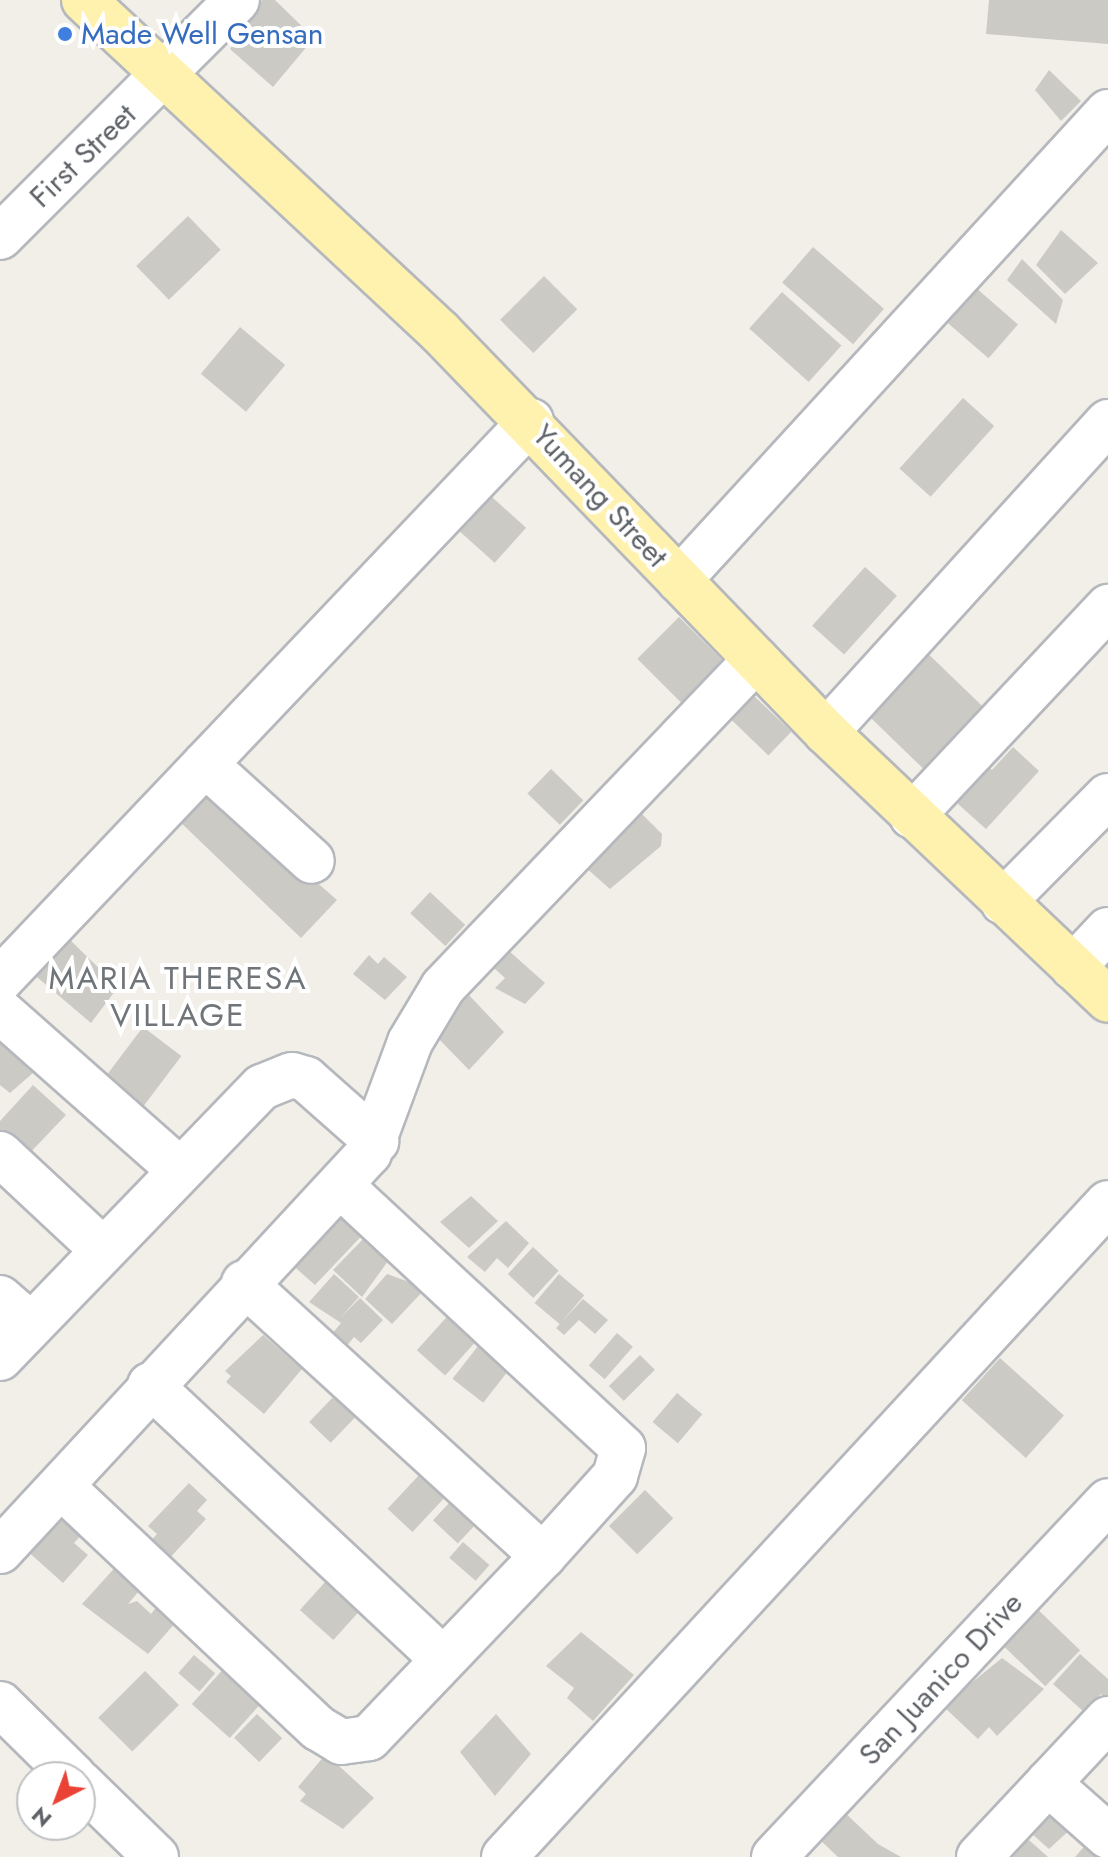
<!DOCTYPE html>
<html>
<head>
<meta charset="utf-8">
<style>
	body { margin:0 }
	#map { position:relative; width:1108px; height:1857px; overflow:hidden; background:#f1efe8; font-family:Jost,sans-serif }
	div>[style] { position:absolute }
	.building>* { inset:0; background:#cccac5; transform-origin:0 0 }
	.roads { filter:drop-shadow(2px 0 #b5b8bc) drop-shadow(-2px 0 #b5b8bc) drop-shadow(0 2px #b5b8bc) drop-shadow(0 -2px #b5b8bc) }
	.minor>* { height:44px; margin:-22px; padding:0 22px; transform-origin:22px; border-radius:22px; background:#fff }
	.major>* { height:44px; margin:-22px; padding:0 22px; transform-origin:22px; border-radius:22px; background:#fff2af }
	.dots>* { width:22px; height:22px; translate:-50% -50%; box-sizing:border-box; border:4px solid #fff; border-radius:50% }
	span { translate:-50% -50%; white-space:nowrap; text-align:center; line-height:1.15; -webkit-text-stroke:8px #fff; paint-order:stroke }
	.shop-label { font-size:30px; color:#366cbe }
	.left { translate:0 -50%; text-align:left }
	.street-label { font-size:30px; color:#5f6368 }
	.neighbourhood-label { font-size:32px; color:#70757a; letter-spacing:2px }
	.north { position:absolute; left:16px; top:1761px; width:80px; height:80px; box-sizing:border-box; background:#fff; border:2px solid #bfc1c3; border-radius:50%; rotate:222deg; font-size:22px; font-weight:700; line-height:32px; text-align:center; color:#5f6368 }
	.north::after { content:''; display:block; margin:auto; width:28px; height:36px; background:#ea4335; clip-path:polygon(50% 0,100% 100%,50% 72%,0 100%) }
</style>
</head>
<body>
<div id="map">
	<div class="building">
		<i style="clip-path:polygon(262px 0,275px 0,314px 38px,273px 87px,230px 49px)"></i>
		<i style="clip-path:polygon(989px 0,1108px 0,1108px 44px,986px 34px)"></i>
		<i style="clip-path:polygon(1049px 70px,1081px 101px,1061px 121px,1035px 90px)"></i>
		<i style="left:188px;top:216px;width:47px;height:72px;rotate:46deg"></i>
		<i style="clip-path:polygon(1061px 230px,1098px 263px,1065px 294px,1036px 265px)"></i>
		<i style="left:813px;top:247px;width:94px;height:47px;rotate:41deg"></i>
		<i style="clip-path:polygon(1022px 259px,1063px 300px,1056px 324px,1007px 280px)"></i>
		<i style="left:544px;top:276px;width:47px;height:62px;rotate:45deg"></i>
		<i style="left:975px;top:287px;width:57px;height:45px;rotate:41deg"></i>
		<i style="left:782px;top:292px;width:80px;height:49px;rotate:42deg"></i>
		<i style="left:240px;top:327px;width:59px;height:61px;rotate:40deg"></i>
		<i style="left:963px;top:398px;width:42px;height:95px;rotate:42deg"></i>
		<i style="left:483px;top:489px;width:58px;height:47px;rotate:42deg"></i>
		<i style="left:865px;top:567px;width:43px;height:79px;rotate:42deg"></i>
		<i style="left:679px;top:617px;width:64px;height:59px;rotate:45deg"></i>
		<i style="left:918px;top:644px;width:95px;height:86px;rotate:44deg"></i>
		<i style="left:746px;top:688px;width:63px;height:33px;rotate:44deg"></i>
		<i style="clip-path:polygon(1013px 747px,1039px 771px,986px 829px,948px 795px,980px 759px,992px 770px)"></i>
		<i style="left:551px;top:769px;width:45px;height:34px;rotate:44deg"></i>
		<i style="clip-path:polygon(208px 787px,337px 900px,301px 938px,177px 819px)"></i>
		<i style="clip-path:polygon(638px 810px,662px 834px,661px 846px,610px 889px,584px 866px)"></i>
		<i style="left:430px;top:892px;width:48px;height:29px;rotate:43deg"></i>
		<i style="clip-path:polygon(61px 931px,118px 987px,91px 1023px,31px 972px)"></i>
		<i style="clip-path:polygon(509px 951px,545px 983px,525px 1004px,495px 988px,505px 978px,494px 968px)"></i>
		<i style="clip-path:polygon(369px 955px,378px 964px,384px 957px,407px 977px,385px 1000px,353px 974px)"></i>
		<i style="clip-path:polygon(466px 992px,504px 1032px,469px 1070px,434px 1034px)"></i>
		<i style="left:143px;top:1027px;width:48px;height:68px;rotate:37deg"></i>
		<i style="clip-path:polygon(0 1032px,42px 1065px,10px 1093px,0 1085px)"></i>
		<i style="clip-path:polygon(33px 1085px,66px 1115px,26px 1157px,0 1144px,0 1121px)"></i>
		<i style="clip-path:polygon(471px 1196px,498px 1221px,469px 1248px,440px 1222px)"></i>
		<i style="clip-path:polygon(350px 1206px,371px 1226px,315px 1285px,289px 1262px,335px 1210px,341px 1216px)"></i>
		<i style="clip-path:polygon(506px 1221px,529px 1243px,508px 1268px,497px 1258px,485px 1272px,467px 1257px)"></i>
		<i style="clip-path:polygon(367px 1235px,391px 1257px,362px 1297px,333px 1270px)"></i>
		<i style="left:533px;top:1247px;width:35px;height:37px;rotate:43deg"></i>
		<i style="clip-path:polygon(334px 1274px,359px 1297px,340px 1318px,360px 1298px,383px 1320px,361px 1343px,354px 1337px,345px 1348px,331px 1335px,341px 1323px,309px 1302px)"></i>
		<i style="clip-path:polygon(387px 1274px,426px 1288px,392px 1324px,365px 1299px)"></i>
		<i style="left:559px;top:1274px;width:33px;height:38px;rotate:40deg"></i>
		<i style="clip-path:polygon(583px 1299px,608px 1320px,595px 1334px,579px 1320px,564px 1335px,556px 1328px)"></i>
		<i style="left:453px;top:1310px;width:38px;height:54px;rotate:42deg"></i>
		<i style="left:617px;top:1333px;width:21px;height:43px;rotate:41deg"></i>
		<i style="clip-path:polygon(263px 1335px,302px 1369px,264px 1414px,226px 1382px,231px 1376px,225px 1371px)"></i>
		<i style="left:482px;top:1341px;width:39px;height:48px;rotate:38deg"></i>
		<i style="left:640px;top:1355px;width:21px;height:44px;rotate:45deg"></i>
		<i style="left:1000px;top:1358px;width:86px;height:57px;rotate:42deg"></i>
		<i style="left:339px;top:1391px;width:30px;height:43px;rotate:44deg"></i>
		<i style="left:677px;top:1393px;width:33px;height:38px;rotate:40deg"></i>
		<i style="left:421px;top:1473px;width:34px;height:49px;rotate:43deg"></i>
		<i style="clip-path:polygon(189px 1483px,207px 1500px,197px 1511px,206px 1519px,165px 1563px,147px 1545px,157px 1534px,148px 1526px)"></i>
		<i style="left:645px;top:1490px;width:40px;height:51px;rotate:45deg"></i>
		<i style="left:450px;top:1502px;width:34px;height:25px;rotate:43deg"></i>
		<i style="clip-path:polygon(63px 1510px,86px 1530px,74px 1543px,88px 1555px,63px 1583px,24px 1548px)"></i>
		<i style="left:463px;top:1542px;width:35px;height:21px;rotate:41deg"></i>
		<i style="clip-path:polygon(120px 1562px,145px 1584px,128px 1604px,137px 1601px,151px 1614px,158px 1605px,177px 1621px,148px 1654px,82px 1604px)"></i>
		<i style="left:326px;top:1581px;width:45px;height:39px;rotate:42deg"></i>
		<i style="left:1029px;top:1601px;width:71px;height:50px;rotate:44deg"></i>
		<i style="clip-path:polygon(581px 1632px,634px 1675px,593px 1721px,567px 1698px,574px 1688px,546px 1666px)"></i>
		<i style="clip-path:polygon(1080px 1654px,1108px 1679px,1108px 1700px,1101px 1694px,1084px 1712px,1053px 1684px)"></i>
		<i style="left:194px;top:1655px;width:28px;height:24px;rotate:41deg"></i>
		<i style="clip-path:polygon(1002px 1658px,1044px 1689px,997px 1736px,989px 1727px,978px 1739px,943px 1706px)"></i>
		<i style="left:226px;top:1666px;width:51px;height:51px;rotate:42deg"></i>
		<i style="left:145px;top:1671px;width:48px;height:66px;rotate:45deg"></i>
		<i style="left:257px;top:1714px;width:35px;height:33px;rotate:44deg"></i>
		<i style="clip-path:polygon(496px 1714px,531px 1754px,495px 1796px,460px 1752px)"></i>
		<i style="clip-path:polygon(326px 1754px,374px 1798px,343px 1829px,300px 1801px,306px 1794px,298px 1787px)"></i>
		<i style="clip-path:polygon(1048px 1801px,1075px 1825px,1049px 1849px,1022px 1825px)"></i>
		<i style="clip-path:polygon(843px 1811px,878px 1844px,901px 1857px,838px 1857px,818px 1838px)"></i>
		<i style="clip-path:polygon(1021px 1833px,1048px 1857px,1000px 1857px)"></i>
		<i style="clip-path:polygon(1096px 1833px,1108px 1857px,1075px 1857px)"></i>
	</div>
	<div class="roads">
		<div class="minor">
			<i style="left:0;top:237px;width:335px;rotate:-45deg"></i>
			<i style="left:679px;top:580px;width:635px;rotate:-47.49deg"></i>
			<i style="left:826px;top:732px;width:419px;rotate:-47.7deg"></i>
			<i style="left:205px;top:764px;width:144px;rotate:42.2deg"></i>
			<i style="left:912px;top:816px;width:287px;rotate:-46.8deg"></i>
			<i style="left:1003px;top:902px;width:149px;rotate:-45.3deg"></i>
			<i style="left:1073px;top:967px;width:51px;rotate:-46.6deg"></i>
			<i style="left:0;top:980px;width:771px;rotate:-46.47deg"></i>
			<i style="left:0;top:1011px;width:240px;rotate:41.5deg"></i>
			<i style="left:0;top:1154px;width:141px;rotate:43deg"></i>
			<i style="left:244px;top:1283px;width:405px;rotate:42.4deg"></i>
			<i style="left:0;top:1298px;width:41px;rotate:41.1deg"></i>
			<i style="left:0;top:1358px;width:377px;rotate:-46deg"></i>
			<i style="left:262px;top:1087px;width:32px;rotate:-22deg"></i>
			<i style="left:292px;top:1075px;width:15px;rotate:16deg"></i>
			<i style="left:306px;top:1079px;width:94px;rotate:41.5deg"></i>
			<i style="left:150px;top:1385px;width:401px;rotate:43.1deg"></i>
			<i style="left:61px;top:1486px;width:353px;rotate:43.3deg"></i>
			<i style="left:318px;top:1728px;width:27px;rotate:31deg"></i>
			<i style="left:341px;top:1742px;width:28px;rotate:-8deg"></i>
			<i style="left:369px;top:1738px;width:252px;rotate:-46.3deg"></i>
			<i style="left:543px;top:1556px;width:108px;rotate:-48deg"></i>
			<i style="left:615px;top:1476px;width:29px;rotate:-74deg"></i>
			<i style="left:623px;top:1448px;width:386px;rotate:-137.1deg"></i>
			<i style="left:0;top:1551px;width:543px;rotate:-47.17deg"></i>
			<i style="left:369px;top:1153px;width:118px;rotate:-69.7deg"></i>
			<i style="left:410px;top:1042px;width:64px;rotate:-59deg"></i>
			<i style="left:443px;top:987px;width:453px;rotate:-46.3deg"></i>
			<i style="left:0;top:1704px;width:104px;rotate:44.6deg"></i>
			<i style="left:80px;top:1783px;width:106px;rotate:44.2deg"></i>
			<i style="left:1048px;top:1783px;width:80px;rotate:41.5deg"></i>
			<i style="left:504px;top:1857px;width:890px;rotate:-47.28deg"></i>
			<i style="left:774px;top:1857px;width:488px;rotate:-46.8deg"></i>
			<i style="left:979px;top:1857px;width:189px;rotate:-46.9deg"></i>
		</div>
		<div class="major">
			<i style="left:84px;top:0;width:487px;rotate:43deg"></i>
			<i style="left:440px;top:332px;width:556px;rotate:46.02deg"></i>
			<i style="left:826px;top:732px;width:389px;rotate:43.5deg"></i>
		</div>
	</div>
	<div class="dots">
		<i style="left:65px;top:34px;background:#3f7fe0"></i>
	</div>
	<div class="shop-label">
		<span class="left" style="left:81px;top:34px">Made Well Gensan</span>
	</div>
	<div class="street-label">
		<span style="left:83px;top:156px;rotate:-44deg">First Street</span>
		<span style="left:600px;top:496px;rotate:47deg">Yumang Street</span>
		<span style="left:941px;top:1679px;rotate:-47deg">San Juanico Drive</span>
	</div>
	<div class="neighbourhood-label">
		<span style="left:178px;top:997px">MARIA THERESA<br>VILLAGE</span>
	</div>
	<div class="north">N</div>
</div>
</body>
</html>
